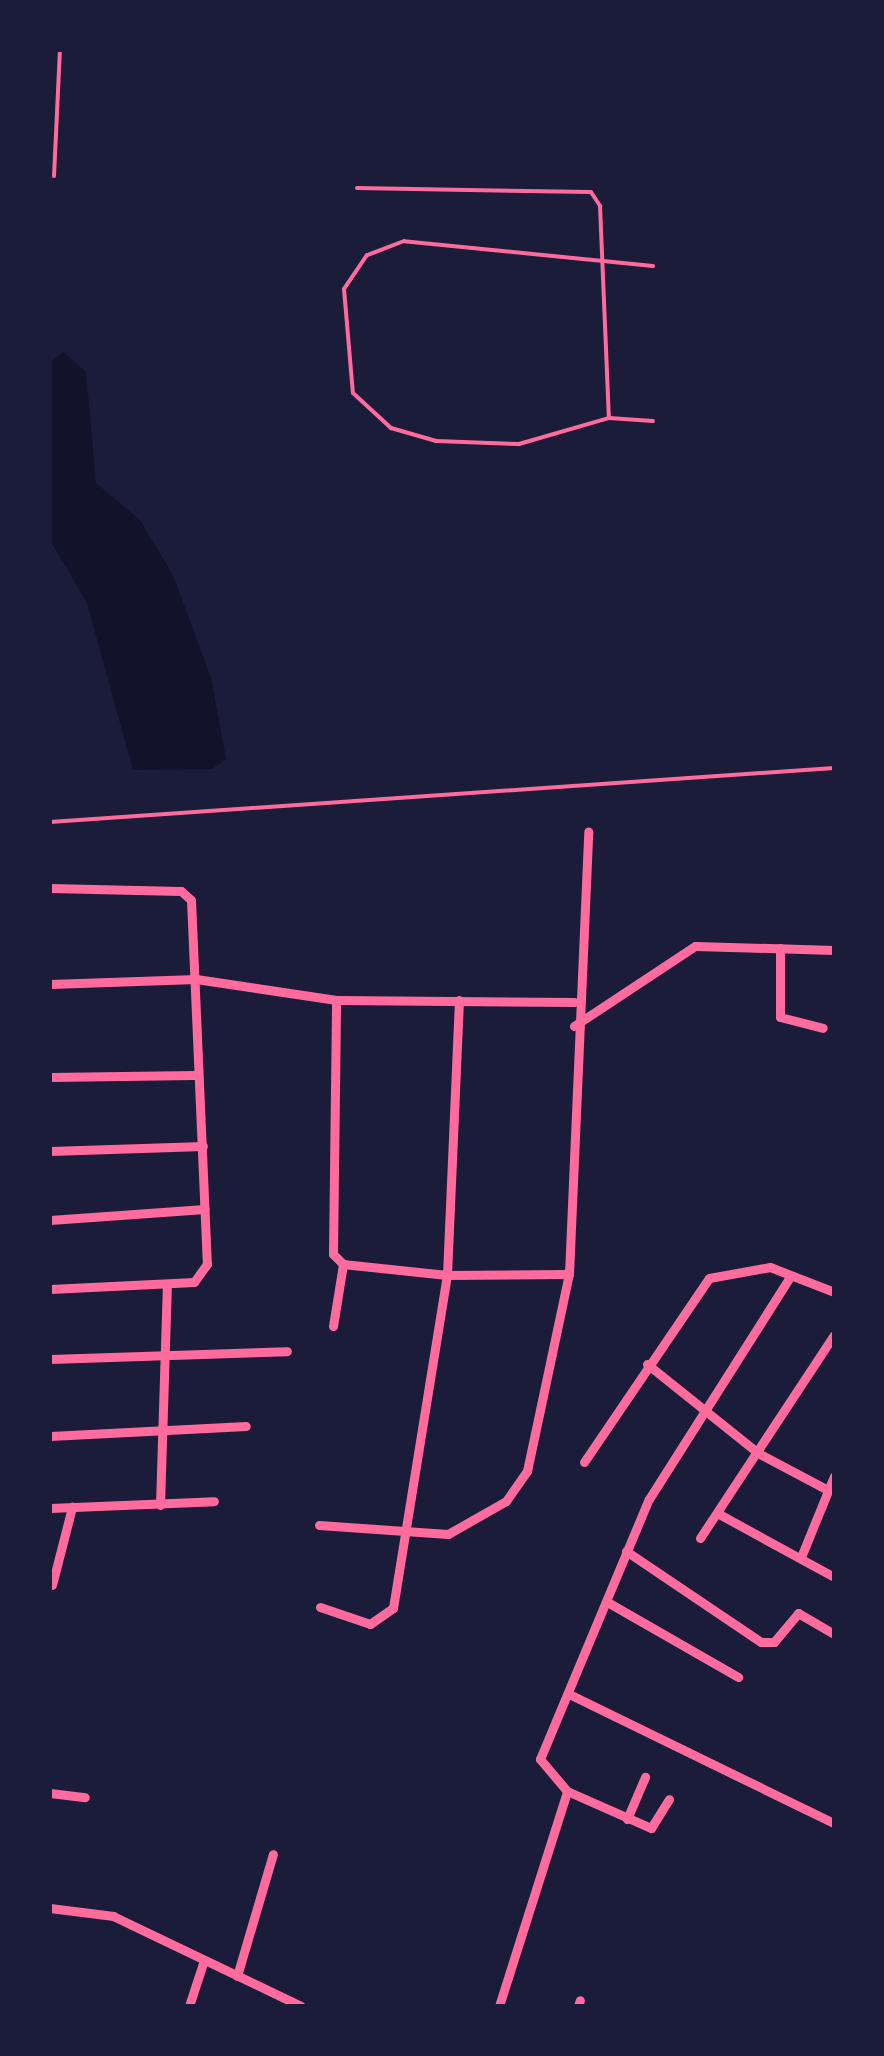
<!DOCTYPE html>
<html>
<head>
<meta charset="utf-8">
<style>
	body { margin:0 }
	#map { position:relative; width:884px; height:2056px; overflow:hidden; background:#1b1b3a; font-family:"Roboto Serif",serif }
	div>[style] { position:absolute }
	.water>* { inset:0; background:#12122b }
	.service>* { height:4px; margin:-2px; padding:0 2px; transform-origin:2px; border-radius:2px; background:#ff6b9d }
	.minor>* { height:9px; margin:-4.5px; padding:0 4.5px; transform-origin:4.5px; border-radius:4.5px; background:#ff6b9d }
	span { translate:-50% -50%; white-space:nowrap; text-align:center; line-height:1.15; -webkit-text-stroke:8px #1b1b3a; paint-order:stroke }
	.frame { position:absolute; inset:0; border:52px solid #1b1b3a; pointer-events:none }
</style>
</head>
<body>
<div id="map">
	<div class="water">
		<i style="clip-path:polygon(63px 352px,86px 372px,96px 483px,140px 520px,173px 575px,211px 678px,226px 759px,212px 769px,133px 770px,87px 603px,50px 540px,50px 363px)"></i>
	</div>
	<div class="service">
		<i style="left:54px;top:176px;width:126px;rotate:-87.3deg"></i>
		<i style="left:357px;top:188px;width:234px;rotate:1deg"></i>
		<i style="left:591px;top:192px;width:17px;rotate:57deg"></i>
		<i style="left:600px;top:206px;width:212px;rotate:87.6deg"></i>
		<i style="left:653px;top:266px;width:250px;rotate:-174.3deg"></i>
		<i style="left:404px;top:241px;width:40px;rotate:159deg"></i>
		<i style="left:367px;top:255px;width:41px;rotate:124.1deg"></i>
		<i style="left:344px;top:289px;width:104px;rotate:85.1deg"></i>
		<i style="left:353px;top:393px;width:52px;rotate:42.6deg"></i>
		<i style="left:391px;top:428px;width:47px;rotate:16.1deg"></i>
		<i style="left:436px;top:441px;width:83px;rotate:2.1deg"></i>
		<i style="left:519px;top:444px;width:94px;rotate:-16.1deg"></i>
		<i style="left:609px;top:418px;width:44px;rotate:3.9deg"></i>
		<i style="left:50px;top:822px;width:786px;rotate:-3.94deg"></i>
	</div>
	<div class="minor">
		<i style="left:50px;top:888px;width:131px;rotate:1.3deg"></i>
		<i style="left:181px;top:891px;width:13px;rotate:42deg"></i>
		<i style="left:191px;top:900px;width:364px;rotate:87.5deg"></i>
		<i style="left:207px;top:1264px;width:22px;rotate:126deg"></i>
		<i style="left:194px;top:1282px;width:144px;rotate:177.2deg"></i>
		<i style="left:780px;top:948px;width:69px;rotate:90deg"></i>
		<i style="left:780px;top:1017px;width:44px;rotate:14.3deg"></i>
		<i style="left:50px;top:984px;width:146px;rotate:-2deg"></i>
		<i style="left:196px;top:979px;width:142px;rotate:8.5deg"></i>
		<i style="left:336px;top:1000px;width:238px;rotate:0.5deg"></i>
		<i style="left:459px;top:1000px;width:275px;rotate:92.5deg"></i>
		<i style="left:447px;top:1275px;width:122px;rotate:-0.5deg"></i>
		<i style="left:574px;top:1026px;width:145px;rotate:-33.5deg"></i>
		<i style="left:695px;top:946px;width:139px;rotate:1.6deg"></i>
		<i style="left:50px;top:1077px;width:145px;rotate:-0.8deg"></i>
		<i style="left:50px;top:1151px;width:153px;rotate:-1.9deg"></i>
		<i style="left:50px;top:1220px;width:155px;rotate:-4.1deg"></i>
		<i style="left:333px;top:1326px;width:63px;rotate:-80.8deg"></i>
		<i style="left:50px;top:1359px;width:237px;rotate:-1.9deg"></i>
		<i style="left:647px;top:1364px;width:142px;rotate:38.7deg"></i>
		<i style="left:758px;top:1453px;width:79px;rotate:27.9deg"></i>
		<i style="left:50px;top:1436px;width:196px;rotate:-2.9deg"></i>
		<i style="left:584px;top:1462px;width:222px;rotate:-55.8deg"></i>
		<i style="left:709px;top:1278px;width:62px;rotate:-10.2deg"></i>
		<i style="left:770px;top:1267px;width:69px;rotate:21.3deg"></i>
		<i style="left:160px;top:1505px;width:221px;rotate:-88.2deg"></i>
		<i style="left:50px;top:1508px;width:164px;rotate:-2.4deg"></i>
		<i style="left:719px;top:1514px;width:131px;rotate:28.7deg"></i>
		<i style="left:319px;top:1525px;width:129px;rotate:4deg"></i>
		<i style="left:448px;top:1534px;width:67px;rotate:-29.6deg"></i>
		<i style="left:506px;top:1501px;width:37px;rotate:-55deg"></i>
		<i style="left:527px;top:1471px;width:201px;rotate:-78deg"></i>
		<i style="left:569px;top:1274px;width:443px;rotate:-87.5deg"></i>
		<i style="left:700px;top:1538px;width:243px;rotate:-56.6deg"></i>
		<i style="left:626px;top:1551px;width:163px;rotate:34deg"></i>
		<i style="left:761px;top:1642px;width:13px"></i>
		<i style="left:774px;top:1642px;width:38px;rotate:-50deg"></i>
		<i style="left:798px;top:1613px;width:42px;rotate:30.3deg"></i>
		<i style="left:801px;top:1557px;width:87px;rotate:-67.8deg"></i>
		<i style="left:52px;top:1585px;width:81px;rotate:-75.6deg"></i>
		<i style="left:609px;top:1603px;width:149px;rotate:29.8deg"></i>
		<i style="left:320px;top:1607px;width:53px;rotate:18.8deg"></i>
		<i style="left:370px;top:1624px;width:28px;rotate:-35deg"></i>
		<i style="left:393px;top:1608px;width:337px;rotate:-80.8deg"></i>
		<i style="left:447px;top:1275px;width:105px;rotate:-174deg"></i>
		<i style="left:343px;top:1264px;width:14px;rotate:-135deg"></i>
		<i style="left:333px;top:1254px;width:254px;rotate:-89.3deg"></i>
		<i style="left:569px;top:1694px;width:295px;rotate:26deg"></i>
		<i style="left:567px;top:1791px;width:92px;rotate:23.8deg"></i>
		<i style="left:651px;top:1828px;width:34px;rotate:-58deg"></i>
		<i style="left:50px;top:1793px;width:35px;rotate:7deg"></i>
		<i style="left:627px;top:1819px;width:46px;rotate:-66.8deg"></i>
		<i style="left:50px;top:1908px;width:64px;rotate:7.2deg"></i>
		<i style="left:113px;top:1916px;width:208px;rotate:25.6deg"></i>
		<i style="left:237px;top:1976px;width:127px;rotate:-73.6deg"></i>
		<i style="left:189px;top:2006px;width:48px;rotate:-71.9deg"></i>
		<i style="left:499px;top:2006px;width:225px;rotate:-72.4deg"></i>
		<i style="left:567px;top:1791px;width:42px;rotate:-130.2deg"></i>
		<i style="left:540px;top:1759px;width:282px;rotate:-67.3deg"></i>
		<i style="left:649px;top:1499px;width:263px;rotate:-57.6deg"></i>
		<i style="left:578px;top:2006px;width:6px;rotate:-72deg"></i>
	</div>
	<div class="frame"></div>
</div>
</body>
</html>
